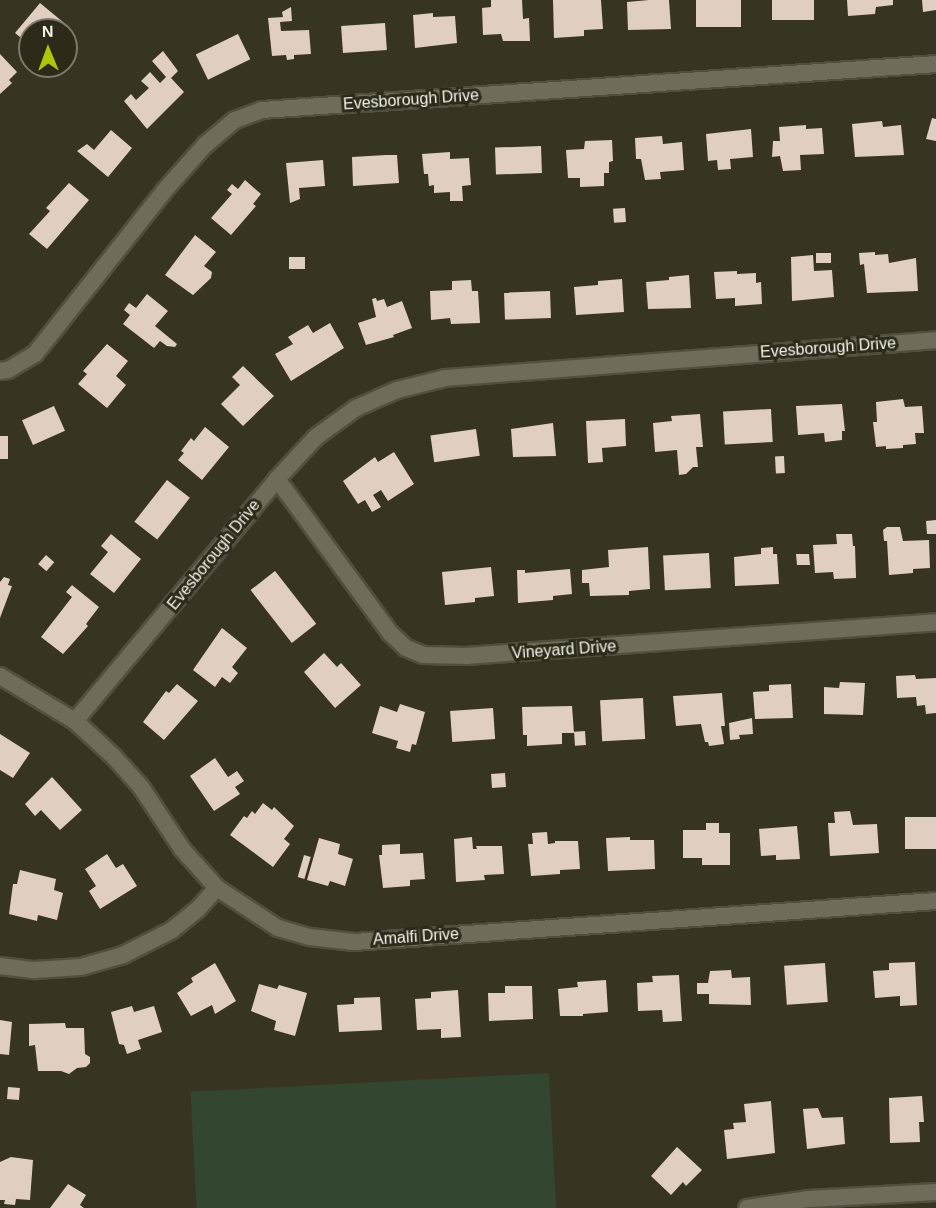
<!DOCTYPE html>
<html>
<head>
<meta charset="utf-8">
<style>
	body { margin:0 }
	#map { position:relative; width:936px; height:1208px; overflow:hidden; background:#383424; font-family:Helvetica,sans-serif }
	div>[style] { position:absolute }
	.green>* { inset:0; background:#334730; transform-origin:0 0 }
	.building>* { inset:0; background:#e1cec2; transform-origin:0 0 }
	.roads { filter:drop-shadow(2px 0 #524f41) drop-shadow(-2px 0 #524f41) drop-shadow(0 2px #524f41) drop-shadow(0 -2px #524f41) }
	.minor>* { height:16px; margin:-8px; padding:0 8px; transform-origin:8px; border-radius:8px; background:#706c5b }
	span { translate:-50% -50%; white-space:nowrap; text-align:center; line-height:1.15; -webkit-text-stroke:6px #2d2a1a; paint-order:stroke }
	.street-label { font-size:16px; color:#f5f3e9 }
	.north { position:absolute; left:18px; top:18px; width:60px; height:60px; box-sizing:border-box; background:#2d2a1a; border:2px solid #7d7a6d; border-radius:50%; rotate:359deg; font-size:16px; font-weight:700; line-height:24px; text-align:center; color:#f5f3e9 }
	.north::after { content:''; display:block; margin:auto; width:21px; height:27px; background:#aec509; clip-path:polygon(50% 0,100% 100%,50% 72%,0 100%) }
</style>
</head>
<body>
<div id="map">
	<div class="green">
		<i style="left:549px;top:1073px;width:135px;height:359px;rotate:87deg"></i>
	</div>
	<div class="building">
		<i style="clip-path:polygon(491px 0,522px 0,523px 19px,529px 18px,530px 41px,503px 41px,501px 34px,483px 35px,482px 8px,491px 7px)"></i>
		<i style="clip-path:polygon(553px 0,601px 0,603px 29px,584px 30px,584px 36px,554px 38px)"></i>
		<i style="clip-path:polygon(649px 0,669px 0,671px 29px,628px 30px,627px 2px)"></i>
		<i style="left:696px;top:0;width:45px;height:27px"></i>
		<i style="left:772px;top:0;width:42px;height:20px"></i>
		<i style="clip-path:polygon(847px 0,893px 0,893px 5px,876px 7px,875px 14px,848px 16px)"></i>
		<i style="clip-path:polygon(922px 0,936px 0,936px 10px,923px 12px)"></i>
		<i style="clip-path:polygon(40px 3px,69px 27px,66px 30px,30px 30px,30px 45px,15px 33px)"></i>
		<i style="clip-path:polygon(291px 7px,292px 21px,280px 22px,281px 31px,309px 30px,311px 54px,294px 55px,294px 59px,287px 60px,286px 55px,272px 56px,268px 18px,283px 17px,282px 12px)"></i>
		<i style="clip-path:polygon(433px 13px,433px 17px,455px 16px,457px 43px,415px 48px,413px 15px)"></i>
		<i style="left:385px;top:23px;width:27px;height:44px;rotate:86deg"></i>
		<i style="left:238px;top:34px;width:28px;height:47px;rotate:64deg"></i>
		<i style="clip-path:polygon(163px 51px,178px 71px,171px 78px,184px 92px,147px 129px,124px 101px,131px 94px,136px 100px,149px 88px,141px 81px,150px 72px,160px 83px,166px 77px,152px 61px)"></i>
		<i style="clip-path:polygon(0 54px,17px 72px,9px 80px,12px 83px,0 94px)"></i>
		<i style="clip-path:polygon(932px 118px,936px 119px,936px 141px,926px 139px)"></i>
		<i style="clip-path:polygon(882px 121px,883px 127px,901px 125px,904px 155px,855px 157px,852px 124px)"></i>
		<i style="clip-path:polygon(806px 125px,806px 129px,822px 128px,824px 154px,800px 155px,801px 170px,783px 171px,780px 156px,772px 157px,773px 141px,780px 141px,779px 127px)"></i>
		<i style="clip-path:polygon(751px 129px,753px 157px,730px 159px,731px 169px,718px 170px,717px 160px,708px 161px,706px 134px)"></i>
		<i style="clip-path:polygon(111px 130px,132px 148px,108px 177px,77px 151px,87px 144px,94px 150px)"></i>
		<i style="clip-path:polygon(662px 136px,663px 144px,682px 142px,684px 170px,660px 172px,661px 179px,645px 180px,641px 159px,636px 159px,635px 138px)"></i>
		<i style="clip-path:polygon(612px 140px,613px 161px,609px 162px,609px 173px,604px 173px,604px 186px,580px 187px,580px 178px,568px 178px,566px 150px,584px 149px,585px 141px)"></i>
		<i style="left:541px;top:146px;width:27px;height:46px;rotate:88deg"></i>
		<i style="clip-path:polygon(450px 152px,450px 159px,469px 158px,471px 185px,462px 186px,463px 201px,450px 201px,450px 192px,434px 193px,434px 185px,429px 186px,428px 174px,424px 174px,422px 154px)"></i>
		<i style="clip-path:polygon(386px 155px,397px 155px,399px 183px,353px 186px,352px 157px)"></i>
		<i style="clip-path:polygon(323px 160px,325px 186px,299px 188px,300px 199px,290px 203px,286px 163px)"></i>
		<i style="clip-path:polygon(245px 180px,261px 194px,253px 204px,256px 206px,231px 235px,211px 218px,232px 194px,227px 190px,232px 184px,238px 189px)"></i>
		<i style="clip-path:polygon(69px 183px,89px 200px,47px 249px,29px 234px,50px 211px,46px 208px)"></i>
		<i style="left:625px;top:208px;width:14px;height:12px;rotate:86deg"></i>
		<i style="clip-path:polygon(195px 235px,216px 252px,204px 266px,212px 272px,211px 278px,193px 295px,165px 275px)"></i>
		<i style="clip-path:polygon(875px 252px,875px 255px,888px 254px,889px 263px,916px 258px,918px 291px,867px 293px,864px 264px,860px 265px,859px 253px)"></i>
		<i style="left:831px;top:253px;width:10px;height:15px;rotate:90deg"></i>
		<i style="clip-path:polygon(813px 255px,814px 271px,832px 270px,834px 297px,792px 301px,791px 257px)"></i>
		<i style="left:305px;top:257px;width:12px;height:16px;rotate:90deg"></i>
		<i style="clip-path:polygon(737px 271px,737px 274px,756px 273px,756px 283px,761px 282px,762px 304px,735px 306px,735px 298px,716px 299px,714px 272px)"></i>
		<i style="clip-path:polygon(689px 275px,691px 308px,648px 309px,646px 282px,669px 280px,669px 277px)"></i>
		<i style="clip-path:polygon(622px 279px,624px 312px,576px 315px,574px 287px,598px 285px,598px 281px)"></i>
		<i style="clip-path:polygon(471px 280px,472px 291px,478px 291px,480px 323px,451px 324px,450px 318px,431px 320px,430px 291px,452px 290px,452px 281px)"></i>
		<i style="left:550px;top:291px;width:27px;height:46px;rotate:88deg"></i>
		<i style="clip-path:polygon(147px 294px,168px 311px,155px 326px,177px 344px,175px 347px,167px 346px,160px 341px,154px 348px,123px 324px,130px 315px,124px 310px,129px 303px,136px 308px)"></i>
		<i style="clip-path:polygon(376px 298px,377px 301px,384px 299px,387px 307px,402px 301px,412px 328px,393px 335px,394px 337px,366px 345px,358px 323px,376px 317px,372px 299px)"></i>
		<i style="clip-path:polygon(330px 323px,344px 348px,291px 381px,275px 354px,293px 344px,288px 337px,308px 325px,313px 333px)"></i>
		<i style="clip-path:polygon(107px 344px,128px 361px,116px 376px,126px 385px,107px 408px,78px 384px,87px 374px,83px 371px)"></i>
		<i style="clip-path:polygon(243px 366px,274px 396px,243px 426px,221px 404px,240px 385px,232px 377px)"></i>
		<i style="clip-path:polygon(903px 399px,905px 407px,922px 406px,924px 433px,915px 433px,916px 444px,903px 445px,903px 448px,886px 449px,886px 446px,876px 447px,873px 422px,877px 422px,876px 402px)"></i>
		<i style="clip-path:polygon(842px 404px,845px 431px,842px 431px,842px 440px,825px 442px,824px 433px,798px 435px,796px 406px)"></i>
		<i style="left:54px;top:406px;width:27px;height:35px;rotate:66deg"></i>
		<i style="left:771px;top:409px;width:33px;height:48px;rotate:87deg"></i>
		<i style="clip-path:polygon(700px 414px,703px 447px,696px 447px,698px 467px,693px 467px,686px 474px,679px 475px,677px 450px,655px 452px,653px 423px,672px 421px,671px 416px)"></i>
		<i style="clip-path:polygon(625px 419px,626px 446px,602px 448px,603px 462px,588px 463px,586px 421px)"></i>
		<i style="clip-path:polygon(553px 423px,556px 456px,513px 457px,511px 429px)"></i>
		<i style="clip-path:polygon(205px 427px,229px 447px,202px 480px,178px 460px,184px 453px,181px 451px,191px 438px,194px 441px)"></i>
		<i style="left:476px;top:429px;width:27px;height:46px;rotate:82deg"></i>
		<i style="left:0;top:436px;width:8px;height:23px"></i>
		<i style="clip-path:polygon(394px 452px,414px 484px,388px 501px,381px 490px,373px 495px,381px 507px,372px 512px,365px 500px,358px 504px,343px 481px,375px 457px,378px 462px)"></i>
		<i style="left:784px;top:456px;width:17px;height:9px;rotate:87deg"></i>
		<i style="left:167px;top:480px;width:29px;height:53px;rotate:38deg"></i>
		<i style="clip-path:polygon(936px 520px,936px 534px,927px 534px,926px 521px)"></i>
		<i style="clip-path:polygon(887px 527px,900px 527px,903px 541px,929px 540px,930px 568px,913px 569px,913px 573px,889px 575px,887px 541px,884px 541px,883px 530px)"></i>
		<i style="clip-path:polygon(111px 534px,141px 559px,114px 593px,90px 574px,108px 552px,101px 546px)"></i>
		<i style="clip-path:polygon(836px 534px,852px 534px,853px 546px,855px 546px,856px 578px,834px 579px,833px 572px,815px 573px,813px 545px,837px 544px)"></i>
		<i style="clip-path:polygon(648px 547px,650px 589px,629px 591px,629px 595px,590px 596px,589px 583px,582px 583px,582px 570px,609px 567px,608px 550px)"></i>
		<i style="clip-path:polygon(773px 547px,773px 554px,777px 554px,779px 584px,735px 586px,734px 557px,761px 554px,761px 548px)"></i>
		<i style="left:709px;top:553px;width:35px;height:46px;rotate:87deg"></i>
		<i style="clip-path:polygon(796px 554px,809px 554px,810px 565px,797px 565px)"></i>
		<i style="left:46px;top:555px;width:11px;height:12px;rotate:41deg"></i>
		<i style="clip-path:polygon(491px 567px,494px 596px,475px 598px,475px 602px,445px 605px,442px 572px)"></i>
		<i style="clip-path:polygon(570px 569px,572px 594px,553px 596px,553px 600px,518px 603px,517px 570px,525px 570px,525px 573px)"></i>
		<i style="left:275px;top:571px;width:67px;height:31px;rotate:52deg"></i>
		<i style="clip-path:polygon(4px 577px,10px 579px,8px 585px,12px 586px,0 618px,0 582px)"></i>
		<i style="clip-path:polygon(72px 585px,99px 607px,86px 624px,88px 626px,63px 654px,41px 637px,72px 597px,66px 592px)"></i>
		<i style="clip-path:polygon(222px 628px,247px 648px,232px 667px,238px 673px,230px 683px,222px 677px,215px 687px,193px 670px)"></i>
		<i style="clip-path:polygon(324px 653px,337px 667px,341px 663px,361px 685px,335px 708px,304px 672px)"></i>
		<i style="clip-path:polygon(915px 675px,916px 679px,936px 678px,936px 713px,926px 714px,925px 705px,917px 706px,916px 697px,897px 698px,896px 676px)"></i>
		<i style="clip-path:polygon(840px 682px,865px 683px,863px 715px,824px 714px,824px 687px,839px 688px)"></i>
		<i style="clip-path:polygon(177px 684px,198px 701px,164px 740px,143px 722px,166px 691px,169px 693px)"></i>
		<i style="clip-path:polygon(791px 684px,793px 718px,755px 719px,753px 692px,769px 691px,769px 685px)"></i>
		<i style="clip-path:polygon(722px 693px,725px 726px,721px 726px,724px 744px,709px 746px,708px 742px,705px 742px,701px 724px,676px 726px,673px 696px)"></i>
		<i style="left:643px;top:698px;width:41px;height:43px;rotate:87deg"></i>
		<i style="clip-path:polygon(400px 704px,425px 712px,416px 745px,412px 744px,410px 752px,396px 748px,398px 741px,372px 733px,380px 706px,397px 712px)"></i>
		<i style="clip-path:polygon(572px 706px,574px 733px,562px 733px,562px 744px,527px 746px,527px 735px,523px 735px,522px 707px)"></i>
		<i style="left:493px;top:708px;width:31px;height:43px;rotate:86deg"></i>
		<i style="clip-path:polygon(752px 718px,753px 734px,739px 735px,740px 739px,730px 740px,729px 723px)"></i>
		<i style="left:585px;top:731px;width:14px;height:11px;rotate:86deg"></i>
		<i style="clip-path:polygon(0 734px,30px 753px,13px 778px,0 770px)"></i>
		<i style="clip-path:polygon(215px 758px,228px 777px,237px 771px,244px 781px,235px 787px,240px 794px,214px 811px,190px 776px)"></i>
		<i style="left:505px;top:773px;width:14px;height:14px;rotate:86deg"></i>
		<i style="clip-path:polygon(52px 777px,82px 810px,60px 830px,41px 810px,35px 816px,25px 804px)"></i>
		<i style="clip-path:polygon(263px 803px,272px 810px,274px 807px,294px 826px,284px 839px,290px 844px,273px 867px,230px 835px,244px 816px,247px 818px,252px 811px,255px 814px)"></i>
		<i style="clip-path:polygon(850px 811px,853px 825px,877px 824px,879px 853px,830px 856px,828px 823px,835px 823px,834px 812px)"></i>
		<i style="left:936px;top:817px;width:32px;height:31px;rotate:90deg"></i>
		<i style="clip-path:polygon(706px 823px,719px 823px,719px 833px,730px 833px,730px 865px,702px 865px,702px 858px,683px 858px,683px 830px,706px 830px)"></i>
		<i style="clip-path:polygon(797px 826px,800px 859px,776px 860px,776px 855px,761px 856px,759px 829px)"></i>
		<i style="clip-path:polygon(547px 832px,548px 844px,555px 843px,555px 841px,578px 841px,580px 869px,560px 870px,560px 874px,531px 876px,528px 844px,533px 844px,532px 833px)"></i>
		<i style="clip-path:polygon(472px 837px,473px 849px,477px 849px,476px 846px,502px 846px,504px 874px,484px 875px,485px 880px,456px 882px,454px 839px)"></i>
		<i style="clip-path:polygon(630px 837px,630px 840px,654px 840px,655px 869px,608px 871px,606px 838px)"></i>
		<i style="clip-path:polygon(319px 838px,340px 844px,338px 854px,353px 859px,345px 886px,330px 881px,328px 886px,307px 880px)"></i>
		<i style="clip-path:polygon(400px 844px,400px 854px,423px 853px,425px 879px,410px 880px,410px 886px,383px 888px,379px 855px,382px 855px,382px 845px)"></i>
		<i style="clip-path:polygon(107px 854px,116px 868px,123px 864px,137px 886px,100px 909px,89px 891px,96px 886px,85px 869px)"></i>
		<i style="left:304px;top:855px;width:7px;height:23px;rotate:16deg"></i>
		<i style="clip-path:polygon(20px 870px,56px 879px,54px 890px,63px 893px,57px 920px,38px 915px,37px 921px,9px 914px,13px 884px,17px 884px)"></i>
		<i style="clip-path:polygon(915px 962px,917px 1005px,900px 1006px,900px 996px,875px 998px,873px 971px,889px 970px,889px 963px)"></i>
		<i style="clip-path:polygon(215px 963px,236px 1001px,215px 1014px,212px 1005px,191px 1016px,177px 993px,193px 982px,191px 978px)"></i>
		<i style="left:825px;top:963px;width:39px;height:41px;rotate:86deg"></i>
		<i style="clip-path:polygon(731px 970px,732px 978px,750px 977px,751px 1005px,709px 1004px,709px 994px,697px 994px,697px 983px,708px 983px,710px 971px)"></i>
		<i style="clip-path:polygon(679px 975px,682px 1021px,663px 1022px,662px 1010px,638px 1011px,637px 983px,653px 982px,652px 976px)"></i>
		<i style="clip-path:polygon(606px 980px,608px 1012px,583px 1014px,583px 1016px,560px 1016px,558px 989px,578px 987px,577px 982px)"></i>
		<i style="clip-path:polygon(259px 984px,277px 989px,279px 985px,307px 993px,295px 1036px,274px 1030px,276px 1021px,251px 1011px)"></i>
		<i style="clip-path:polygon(505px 986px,532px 986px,533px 1019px,489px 1021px,488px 993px,505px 993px)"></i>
		<i style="clip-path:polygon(458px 990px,461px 1037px,441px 1038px,441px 1029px,417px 1030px,415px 999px,431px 998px,431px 992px)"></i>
		<i style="clip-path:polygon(380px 997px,382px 1030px,339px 1032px,337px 1005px,354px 1004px,354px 998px)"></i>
		<i style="clip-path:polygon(132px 1006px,134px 1012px,154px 1006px,162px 1032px,138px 1040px,141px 1049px,127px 1054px,124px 1045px,119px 1044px,111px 1012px)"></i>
		<i style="clip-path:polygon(0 1020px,12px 1022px,9px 1055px,0 1054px)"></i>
		<i style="clip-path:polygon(65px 1023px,66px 1028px,84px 1028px,85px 1054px,90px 1057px,90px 1063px,86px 1067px,77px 1068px,69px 1074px,61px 1071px,38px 1071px,35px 1045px,29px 1046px,29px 1024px)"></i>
		<i style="left:8px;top:1087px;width:12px;height:12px;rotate:5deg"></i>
		<i style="clip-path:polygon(922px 1096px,924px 1122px,919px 1122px,920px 1142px,890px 1143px,889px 1098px)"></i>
		<i style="clip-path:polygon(771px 1101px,775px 1153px,727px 1159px,724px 1130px,734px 1129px,733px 1123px,746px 1122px,744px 1104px)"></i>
		<i style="clip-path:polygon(818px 1108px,822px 1118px,843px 1117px,845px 1144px,807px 1149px,803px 1109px)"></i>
		<i style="clip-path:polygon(677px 1147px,702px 1170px,686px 1186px,683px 1182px,671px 1195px,651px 1176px)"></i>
		<i style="clip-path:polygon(11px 1157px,33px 1160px,30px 1200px,16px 1199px,15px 1205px,4px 1204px,5px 1200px,0 1200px,0 1162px)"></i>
		<i style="clip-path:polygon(68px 1184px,86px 1195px,80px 1205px,84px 1208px,50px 1208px)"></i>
	</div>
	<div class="roads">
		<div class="minor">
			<i style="left:0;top:371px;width:8px;rotate:-7deg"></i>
			<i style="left:8px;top:370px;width:31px;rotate:-31deg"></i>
			<i style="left:35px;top:354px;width:208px;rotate:-51.6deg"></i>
			<i style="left:164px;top:191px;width:62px;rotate:-48.3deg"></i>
			<i style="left:205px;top:145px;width:39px;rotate:-40deg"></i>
			<i style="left:235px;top:120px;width:29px;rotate:-20deg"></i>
			<i style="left:262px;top:110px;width:676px;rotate:-3.9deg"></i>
			<i style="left:277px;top:479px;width:191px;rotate:53.7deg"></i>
			<i style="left:390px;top:633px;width:22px;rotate:43deg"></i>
			<i style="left:406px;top:648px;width:18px;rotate:22deg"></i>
			<i style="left:423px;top:655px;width:44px;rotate:1.3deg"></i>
			<i style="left:467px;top:656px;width:470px;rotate:-4.1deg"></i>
			<i style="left:0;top:676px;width:87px;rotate:31deg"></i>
			<i style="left:75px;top:721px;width:53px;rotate:42.7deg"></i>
			<i style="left:114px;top:757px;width:40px;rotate:48deg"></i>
			<i style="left:141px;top:787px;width:74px;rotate:56.5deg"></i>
			<i style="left:182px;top:849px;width:52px;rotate:48.1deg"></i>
			<i style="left:217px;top:888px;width:73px;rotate:33.3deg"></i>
			<i style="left:278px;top:928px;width:33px;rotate:16deg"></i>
			<i style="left:310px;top:937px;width:44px;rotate:6.5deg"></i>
			<i style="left:354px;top:942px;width:583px;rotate:-4.03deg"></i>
			<i style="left:75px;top:721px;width:315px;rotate:-50.1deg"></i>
			<i style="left:277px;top:479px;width:57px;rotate:-47.1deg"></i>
			<i style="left:316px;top:437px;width:49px;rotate:-35.9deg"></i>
			<i style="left:356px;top:408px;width:45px;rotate:-23.7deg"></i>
			<i style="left:397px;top:390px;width:49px;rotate:-14deg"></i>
			<i style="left:445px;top:378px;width:492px;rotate:-4.4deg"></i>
			<i style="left:0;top:966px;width:35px;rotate:7deg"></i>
			<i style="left:35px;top:970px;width:46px;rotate:-3.7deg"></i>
			<i style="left:81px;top:967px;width:44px;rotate:-15.9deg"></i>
			<i style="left:123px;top:955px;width:55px;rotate:-27deg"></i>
			<i style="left:172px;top:930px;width:33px;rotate:-39deg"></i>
			<i style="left:198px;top:909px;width:28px;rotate:-48deg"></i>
			<i style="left:747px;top:1208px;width:63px;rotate:-8.3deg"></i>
			<i style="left:809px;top:1199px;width:127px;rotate:-3.2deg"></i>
		</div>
	</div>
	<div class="street-label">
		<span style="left:411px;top:100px;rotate:-4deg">Evesborough Drive</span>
		<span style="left:828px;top:348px;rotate:-4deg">Evesborough Drive</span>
		<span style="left:214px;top:555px;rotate:-51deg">Evesborough Drive</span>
		<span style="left:564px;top:650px;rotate:-4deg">Vineyard Drive</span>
		<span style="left:416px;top:937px;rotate:-4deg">Amalfi Drive</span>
	</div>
	<div class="north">N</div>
</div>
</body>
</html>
